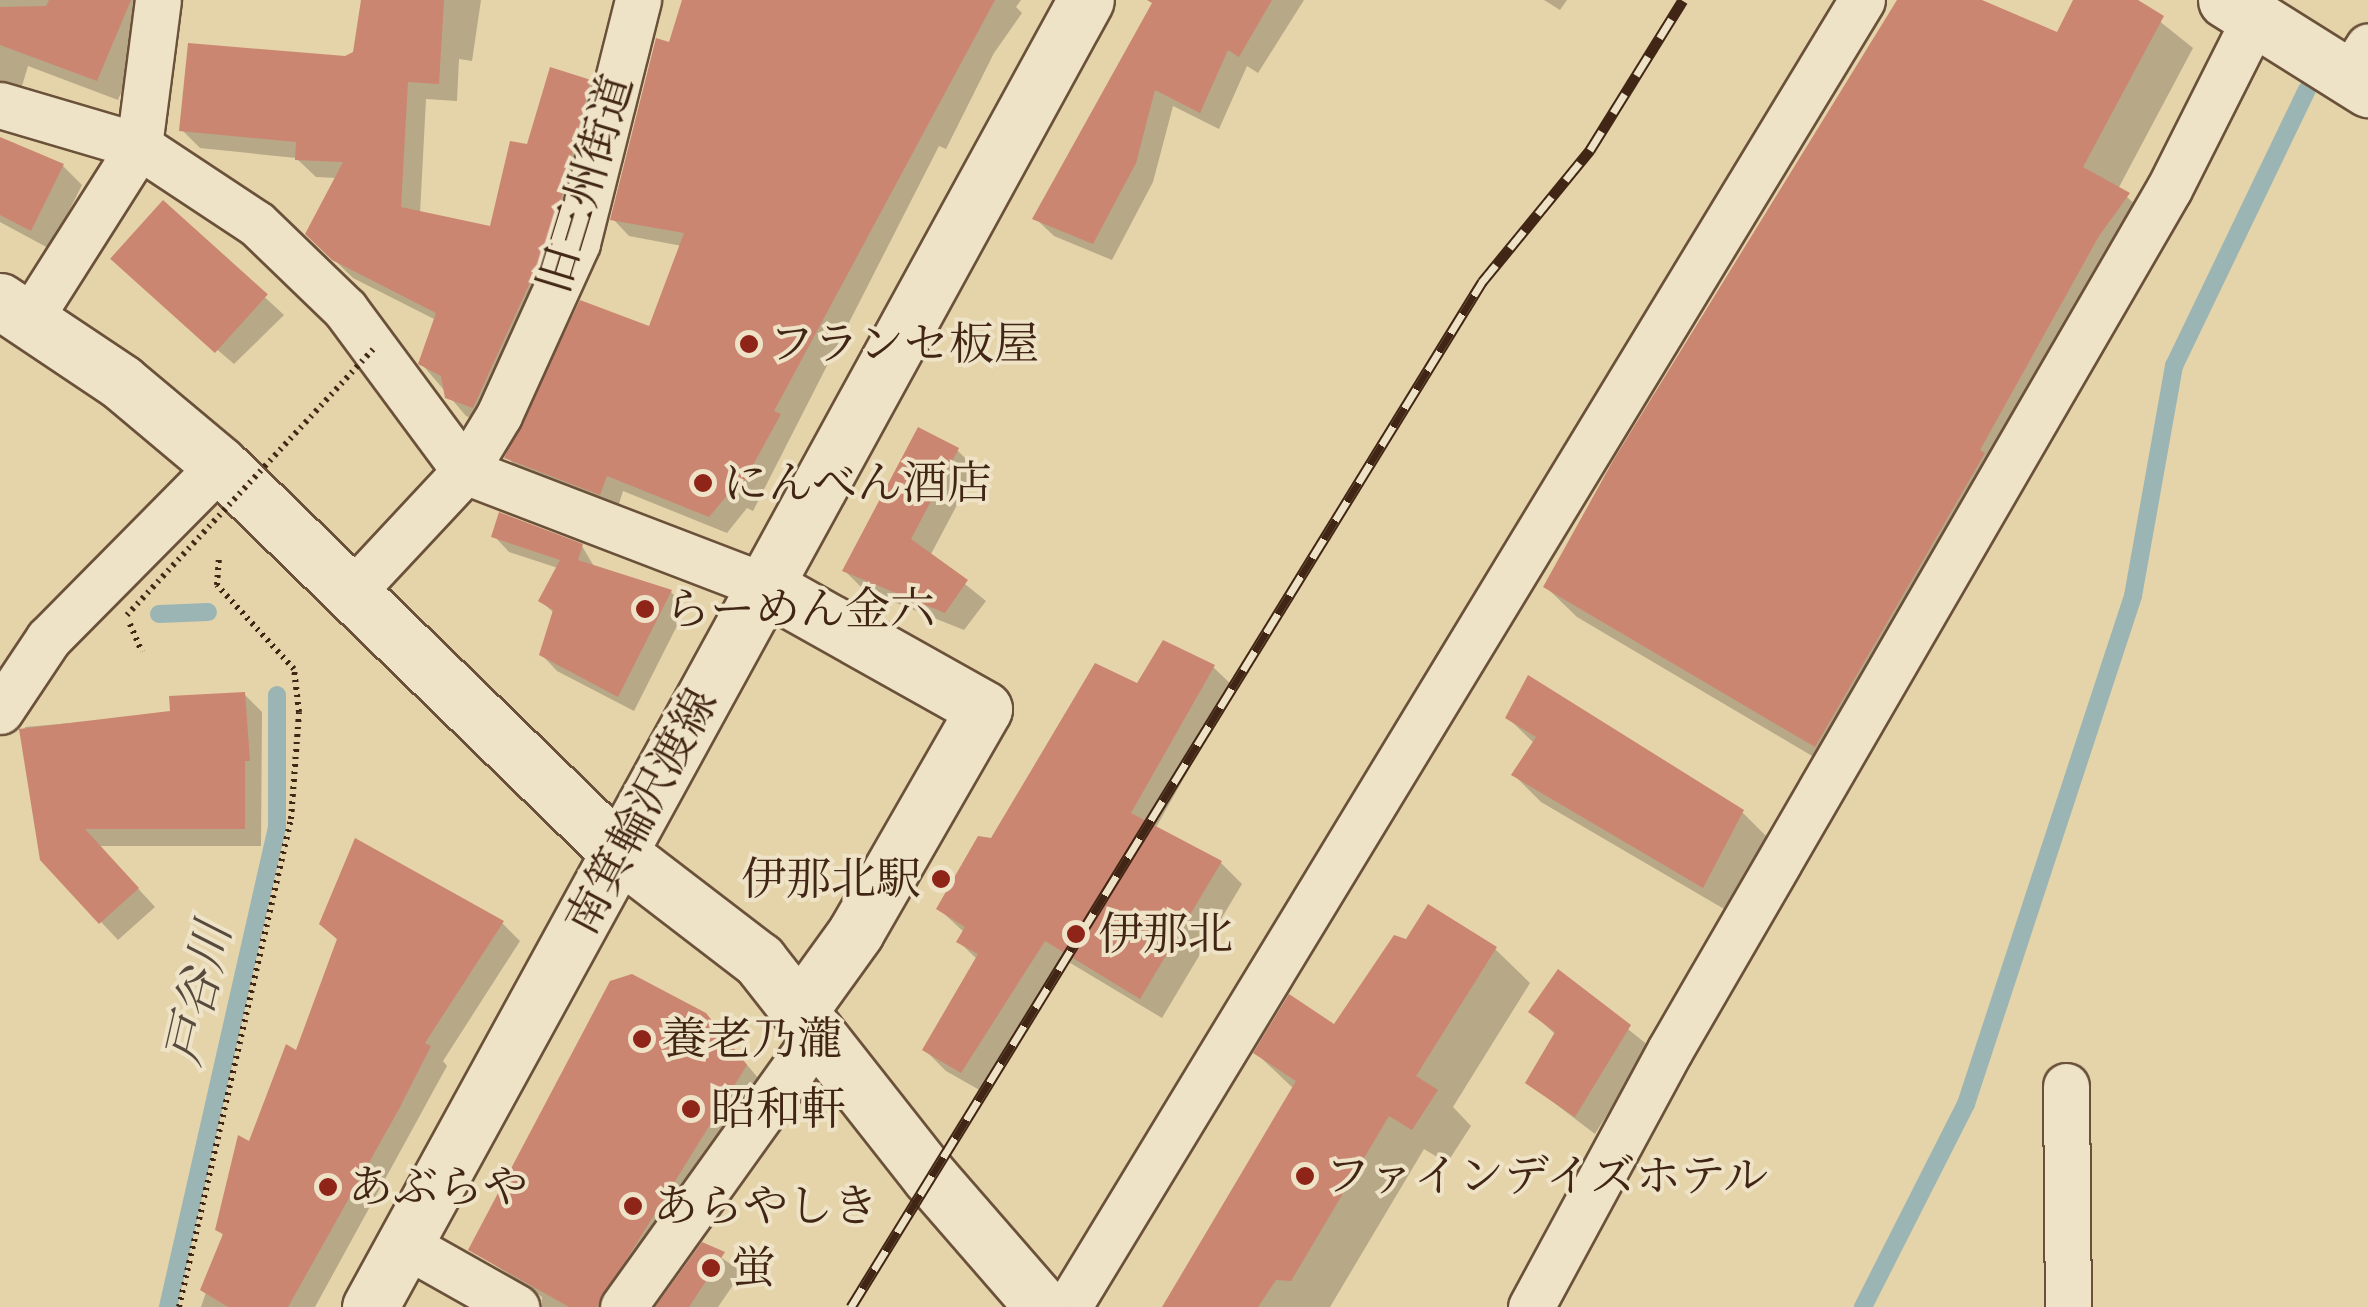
<!DOCTYPE html>
<html>
<head>
<meta charset="utf-8">
<style>
	body { margin:0 }
	#map { position:relative; width:2368px; height:1307px; overflow:hidden; background:#e5d3a9; font-family:"EB Garamond","Noto Serif JP",serif }
	div>[style] { position:absolute }
	.shadow>* { inset:0; background:#0003 }
	.stream>* { height:18px; margin:-9px; padding:0 9px; transform-origin:9px; border-radius:9px; background:#9bb5b4 }
	.building>* { inset:0; background:#cb8671; transform-origin:0 0 }
	.path>* { height:6px; margin-top:-3px; transform-origin:0; background:repeating-linear-gradient(90deg,#422615 0 2.5px,transparent 0 7.5px) }
	.roads { filter:drop-shadow(2px 0 #6b513a) drop-shadow(-2px 0 #6b513a) drop-shadow(0 2px #6b513a) drop-shadow(0 -2px #6b513a) }
	.minor>* { height:45px; margin:-22.5px; padding:0 22.5px; transform-origin:22.5px; border-radius:22.5px; background:#eee2c7 }
	.tertiary>* { height:55px; margin:-27.5px; padding:0 27.5px; transform-origin:27.5px; border-radius:27.5px; background:#eee2c7 }
	.secondary>* { height:55px; margin:-27.5px; padding:0 27.5px; transform-origin:27.5px; border-radius:27.5px; background:#eee2c7 }
	.rail>* { height:11px; margin-top:-5.5px; transform-origin:0; background:repeating-linear-gradient(90deg,#eee2c7 0 22px,#422615 0 44px); box-sizing:border-box; border-block:2px solid #422615 }
	.path-bridge>* { height:6px; margin-top:-3px; transform-origin:0; background:repeating-linear-gradient(90deg,#422615 0 2.5px,transparent 0 7.5px) }
	.dots>* { width:28px; height:28px; translate:-50% -50%; box-sizing:border-box; border:5px solid #eee2c7; border-radius:50% }
	span { translate:-50% -50%; white-space:nowrap; text-align:center; line-height:1.15; -webkit-text-stroke:8px #eee2c7; paint-order:stroke }
	.street-label { font-size:45px; color:#422615 }
	.poi-label { font-size:45px; color:#422615 }
	.left { translate:0 -50%; text-align:left }
	.right { translate:-100% -50%; text-align:right }
	.water-label { font-size:48px; color:#584a3d; font-style:italic }
</style>
</head>
<body>
<div id="map">
	<div class="shadow">
		<i style="clip-path:polygon(0 0,159px 0,118px 100px,28px 66px,19px 96px,0 91px)"></i>
		<i style="clip-path:polygon(364px 0,481px 0,472px 61px,459px 59px,457px 101px,426px 99px,420px 214px,492px 228px,528px 147px,590px 82px,608px 100px,491px 425px,466px 416px,421px 363px,436px 320px,353px 278px,308px 234px,337px 178px,316px 177px,296px 158px,200px 148px,182px 130px,355px 53px)"></i>
		<i style="clip-path:polygon(684px 0,1021px 0,1016px 7px,1022px 13px,994px 53px,946px 149px,939px 146px,753px 511px,747px 508px,727px 533px,623px 491px,617px 510px,524px 474px,507px 457px,650px 330px,682px 246px,629px 236px,613px 219px)"></i>
		<i style="clip-path:polygon(1155px 0,1304px 0,1258px 73px,1247px 66px,1219px 129px,1173px 106px,1153px 182px,1112px 260px,1054px 236px,1035px 218px)"></i>
		<i style="clip-path:polygon(1544px 0,1567px 0,1560px 10px)"></i>
		<i style="clip-path:polygon(1901px 0,1977px 0,2058px 35px,2076px 0,2133px 0,2193px 48px,2118px 189px,2158px 225px,1846px 776px,1577px 617px,1546px 587px)"></i>
		<i style="clip-path:polygon(0 140px,63px 166px,82px 185px,50px 249px,0 222px)"></i>
		<i style="clip-path:polygon(163px 203px,284px 315px,234px 364px,130px 275px)"></i>
		<i style="clip-path:polygon(957px 450px,976px 469px,930px 556px,986px 601px,964px 630px,864px 590px,845px 571px)"></i>
		<i style="clip-path:polygon(494px 536px,582px 546px,595px 568px,671px 592px,686px 608px,634px 711px,557px 671px,542px 655px,555px 614px,541px 601px,558px 568px,509px 552px)"></i>
		<i style="clip-path:polygon(1213px 667px,1235px 688px,1155px 829px,1221px 863px,1242px 884px,1162px 1018px,1067px 961px,983px 1092px,946px 1071px,925px 1050px,978px 960px,959px 942px,965px 933px,939px 909px,992px 841px,1138px 687px)"></i>
		<i style="clip-path:polygon(244px 694px,262px 712px,261px 846px,99px 846px,155px 907px,118px 940px,42px 859px,25px 727px,173px 714px)"></i>
		<i style="clip-path:polygon(1508px 718px,1742px 812px,1770px 840px,1731px 913px,1541px 802px,1514px 775px,1534px 743px)"></i>
		<i style="clip-path:polygon(502px 923px,520px 941px,443px 1061px,447px 1066px,315px 1307px,201px 1307px,225px 1237px,217px 1229px,250px 1145px,297px 1053px,339px 941px,322px 924px)"></i>
		<i style="clip-path:polygon(1407px 942px,1495px 949px,1530px 983px,1453px 1107px,1471px 1126px,1447px 1163px,1424px 1149px,1330px 1307px,1165px 1307px,1294px 1089px,1256px 1053px,1335px 1027px)"></i>
		<i style="clip-path:polygon(1558px 973px,1649px 1046px,1595px 1134px,1528px 1083px,1556px 1035px,1531px 1012px)"></i>
		<i style="clip-path:polygon(705px 1015px,764px 1085px,625px 1307px,542px 1307px,542px 1297px,471px 1249px)"></i>
		<i style="clip-path:polygon(703px 1245px,742px 1272px,718px 1307px,655px 1307px)"></i>
	</div>
	<div class="stream">
		<i style="left:159px;top:614px;width:49px;rotate:-2.3deg"></i>
		<i style="left:168px;top:1307px;width:491px;rotate:-77.2deg"></i>
		<i style="left:277px;top:828px;width:133px;rotate:-90deg"></i>
		<i style="left:1863px;top:1307px;width:228px;rotate:-63.1deg"></i>
		<i style="left:1966px;top:1104px;width:535px;rotate:-71.8deg"></i>
		<i style="left:2133px;top:596px;width:234px;rotate:-79.9deg"></i>
		<i style="left:2174px;top:366px;width:306px;rotate:-64.3deg"></i>
	</div>
	<div class="building">
		<i style="clip-path:polygon(49px 0,131px 0,97px 81px,0 45px,0 7px,46px 6px)"></i>
		<i style="clip-path:polygon(361px 0,444px 0,439px 84px,408px 82px,401px 207px,490px 226px,510px 141px,527px 144px,550px 67px,591px 80px,552px 234px,473px 408px,445px 398px,441px 376px,418px 364px,436px 313px,332px 260px,305px 234px,343px 162px,295px 160px,296px 142px,179px 131px,188px 43px,345px 56px,353px 52px)"></i>
		<i style="clip-path:polygon(682px 0,995px 0,774px 411px,781px 414px,736px 496px,729px 493px,709px 517px,607px 476px,600px 495px,504px 458px,580px 300px,649px 326px,684px 233px,610px 220px,656px 38px,669px 42px)"></i>
		<i style="clip-path:polygon(1147px 0,1272px 0,1239px 57px,1228px 50px,1200px 113px,1155px 90px,1136px 163px,1093px 244px,1032px 219px,1152px 3px)"></i>
		<i style="clip-path:polygon(1897px 0,1982px 0,2057px 32px,2073px 0,2138px 0,2164px 16px,2083px 167px,2130px 193px,2099px 236px,1980px 450px,1985px 453px,1815px 747px,1543px 587px,1614px 459px)"></i>
		<i style="clip-path:polygon(0 137px,64px 164px,31px 231px,0 215px)"></i>
		<i style="left:163px;top:200px;width:141px;height:79px;rotate:42deg"></i>
		<i style="clip-path:polygon(918px 427px,959px 448px,911px 539px,968px 580px,945px 613px,842px 571px)"></i>
		<i style="clip-path:polygon(499px 512px,583px 544px,578px 560px,672px 590px,618px 697px,539px 655px,553px 610px,538px 601px,560px 560px,491px 537px)"></i>
		<i style="clip-path:polygon(1163px 640px,1215px 665px,1131px 813px,1222px 861px,1140px 999px,1045px 941px,961px 1073px,922px 1050px,978px 954px,956px 942px,965px 927px,936px 909px,978px 836px,991px 838px,1095px 663px,1137px 683px)"></i>
		<i style="clip-path:polygon(1528px 675px,1744px 810px,1703px 888px,1511px 775px,1536px 737px,1505px 718px)"></i>
		<i style="clip-path:polygon(245px 692px,250px 761px,245px 761px,245px 829px,85px 829px,139px 888px,99px 924px,40px 860px,19px 729px,170px 711px,169px 696px)"></i>
		<i style="clip-path:polygon(355px 838px,504px 921px,425px 1043px,431px 1046px,399px 1109px,288px 1307px,228px 1307px,200px 1290px,223px 1234px,215px 1230px,238px 1135px,249px 1141px,286px 1044px,296px 1050px,337px 939px,319px 924px)"></i>
		<i style="clip-path:polygon(1428px 904px,1497px 947px,1416px 1076px,1438px 1090px,1412px 1130px,1389px 1116px,1291px 1281px,1276px 1280px,1258px 1307px,1162px 1307px,1296px 1081px,1253px 1053px,1289px 994px,1334px 1024px,1394px 935px,1406px 939px)"></i>
		<i style="clip-path:polygon(1558px 969px,1631px 1025px,1575px 1117px,1525px 1083px,1555px 1032px,1528px 1012px)"></i>
		<i style="clip-path:polygon(632px 974px,706px 1013px,747px 1065px,597px 1307px,569px 1307px,468px 1250px,610px 981px)"></i>
		<i style="clip-path:polygon(702px 1242px,725px 1252px,689px 1307px,655px 1307px)"></i>
	</div>
	<div class="path">
		<i style="left:130px;top:624px;width:30px;rotate:67deg"></i>
		<i style="left:179px;top:1307px;width:501px;rotate:-77.07deg"></i>
		<i style="left:291px;top:819px;width:107px;rotate:-85.7deg"></i>
		<i style="left:299px;top:712px;width:43px;rotate:-96.6deg"></i>
		<i style="left:294px;top:669px;width:114px;rotate:-132.5deg"></i>
		<i style="left:217px;top:585px;width:29px;rotate:-86deg"></i>
	</div>
	<div class="roads">
		<div class="minor">
			<i style="left:2349px;top:77px;width:36px;rotate:-58deg"></i>
			<i style="left:0;top:105px;width:145px;rotate:16.4deg"></i>
			<i style="left:139px;top:146px;width:141px;rotate:33.5deg"></i>
			<i style="left:257px;top:224px;width:122px;rotate:44deg"></i>
			<i style="left:345px;top:309px;width:202px;rotate:53.5deg"></i>
			<i style="left:465px;top:471px;width:321px;rotate:21deg"></i>
			<i style="left:30px;top:318px;width:204px;rotate:-57.6deg"></i>
			<i style="left:139px;top:146px;width:147px;rotate:-82.6deg"></i>
			<i style="left:353px;top:591px;width:164px;rotate:-47deg"></i>
			<i style="left:465px;top:471px;width:66px;rotate:-58.7deg"></i>
			<i style="left:499px;top:415px;width:189px;rotate:-65.6deg"></i>
			<i style="left:577px;top:243px;width:251px;rotate:-75.9deg"></i>
			<i style="left:0;top:711px;width:87px;rotate:-56.3deg"></i>
			<i style="left:48px;top:639px;width:245px;rotate:-45.3deg"></i>
			<i style="left:2066px;top:1086px;width:221px;rotate:89.5deg"></i>
			<i style="left:404px;top:1244px;width:129px;rotate:29.4deg"></i>
			<i style="left:623px;top:1307px;width:333px;rotate:-54.4deg"></i>
			<i style="left:1068px;top:1307px;width:1529px;rotate:-58.72deg"></i>
			<i style="left:1531px;top:1307px;width:292px;rotate:-61.6deg"></i>
			<i style="left:1670px;top:1050px;width:995px;rotate:-59.91deg"></i>
			<i style="left:2169px;top:189px;width:191px;rotate:-63.3deg"></i>
		</div>
		<div class="tertiary">
			<i style="left:2226px;top:0;width:168px;rotate:32.1deg"></i>
			<i style="left:0;top:301px;width:146px;rotate:33.8deg"></i>
			<i style="left:121px;top:382px;width:129px;rotate:40deg"></i>
			<i style="left:220px;top:465px;width:555px;rotate:44.2deg"></i>
			<i style="left:618px;top:852px;width:178px;rotate:37.5deg"></i>
			<i style="left:759px;top:960px;width:276px;rotate:51.8deg"></i>
			<i style="left:930px;top:1177px;width:172px;rotate:49deg"></i>
			<i style="left:765px;top:586px;width:251px;rotate:29.3deg"></i>
			<i style="left:984px;top:709px;width:257px;rotate:119.9deg"></i>
			<i style="left:856px;top:932px;width:97px;rotate:125.8deg"></i>
		</div>
		<div class="secondary">
			<i style="left:370px;top:1307px;width:1490px;rotate:-61.29deg"></i>
		</div>
	</div>
	<div class="rail">
		<i style="left:851px;top:1307px;width:1204px;rotate:-58.38deg"></i>
		<i style="left:1482px;top:282px;width:171px;rotate:-50.7deg"></i>
		<i style="left:1590px;top:150px;width:176px;rotate:-58.2deg"></i>
	</div>
	<div class="path-bridge">
		<i style="left:127px;top:615px;width:367px;rotate:-47.2deg"></i>
	</div>
	<div class="dots">
		<i style="left:749px;top:344px;background:#8f2418"></i>
		<i style="left:703px;top:483px;background:#8f2418"></i>
		<i style="left:645px;top:609px;background:#8f2418"></i>
		<i style="left:941px;top:879px;background:#8f2418"></i>
		<i style="left:1076px;top:934px;background:#8f2418"></i>
		<i style="left:642px;top:1039px;background:#8f2418"></i>
		<i style="left:691px;top:1109px;background:#8f2418"></i>
		<i style="left:1305px;top:1176px;background:#8f2418"></i>
		<i style="left:328px;top:1187px;background:#8f2418"></i>
		<i style="left:633px;top:1206px;background:#8f2418"></i>
		<i style="left:711px;top:1268px;background:#8f2418"></i>
	</div>
	<div class="street-label">
		<span style="left:585px;top:184px;rotate:-73deg">旧三州街道</span>
		<span style="left:641px;top:811px;rotate:-62deg">南箕輪沢渡線</span>
	</div>
	<div class="poi-label">
		<span class="left" style="left:769px;top:344px">フランセ板屋</span>
		<span class="left" style="left:723px;top:483px">にんべん酒店</span>
		<span class="left" style="left:665px;top:609px">らーめん金六</span>
		<span class="right" style="left:921px;top:879px">伊那北駅</span>
		<span class="left" style="left:1098px;top:934px">伊那北</span>
		<span class="left" style="left:662px;top:1039px">養老乃瀧</span>
		<span class="left" style="left:711px;top:1109px">昭和軒</span>
		<span class="left" style="left:1325px;top:1176px">ファインデイズホテル</span>
		<span class="left" style="left:348px;top:1187px">あぶらや</span>
		<span class="left" style="left:653px;top:1206px">あらやしき</span>
		<span class="left" style="left:731px;top:1268px">蛍</span>
	</div>
	<div class="water-label">
		<span style="left:198px;top:994px;rotate:-77deg">戸谷川</span>
	</div>
</div>
</body>
</html>
